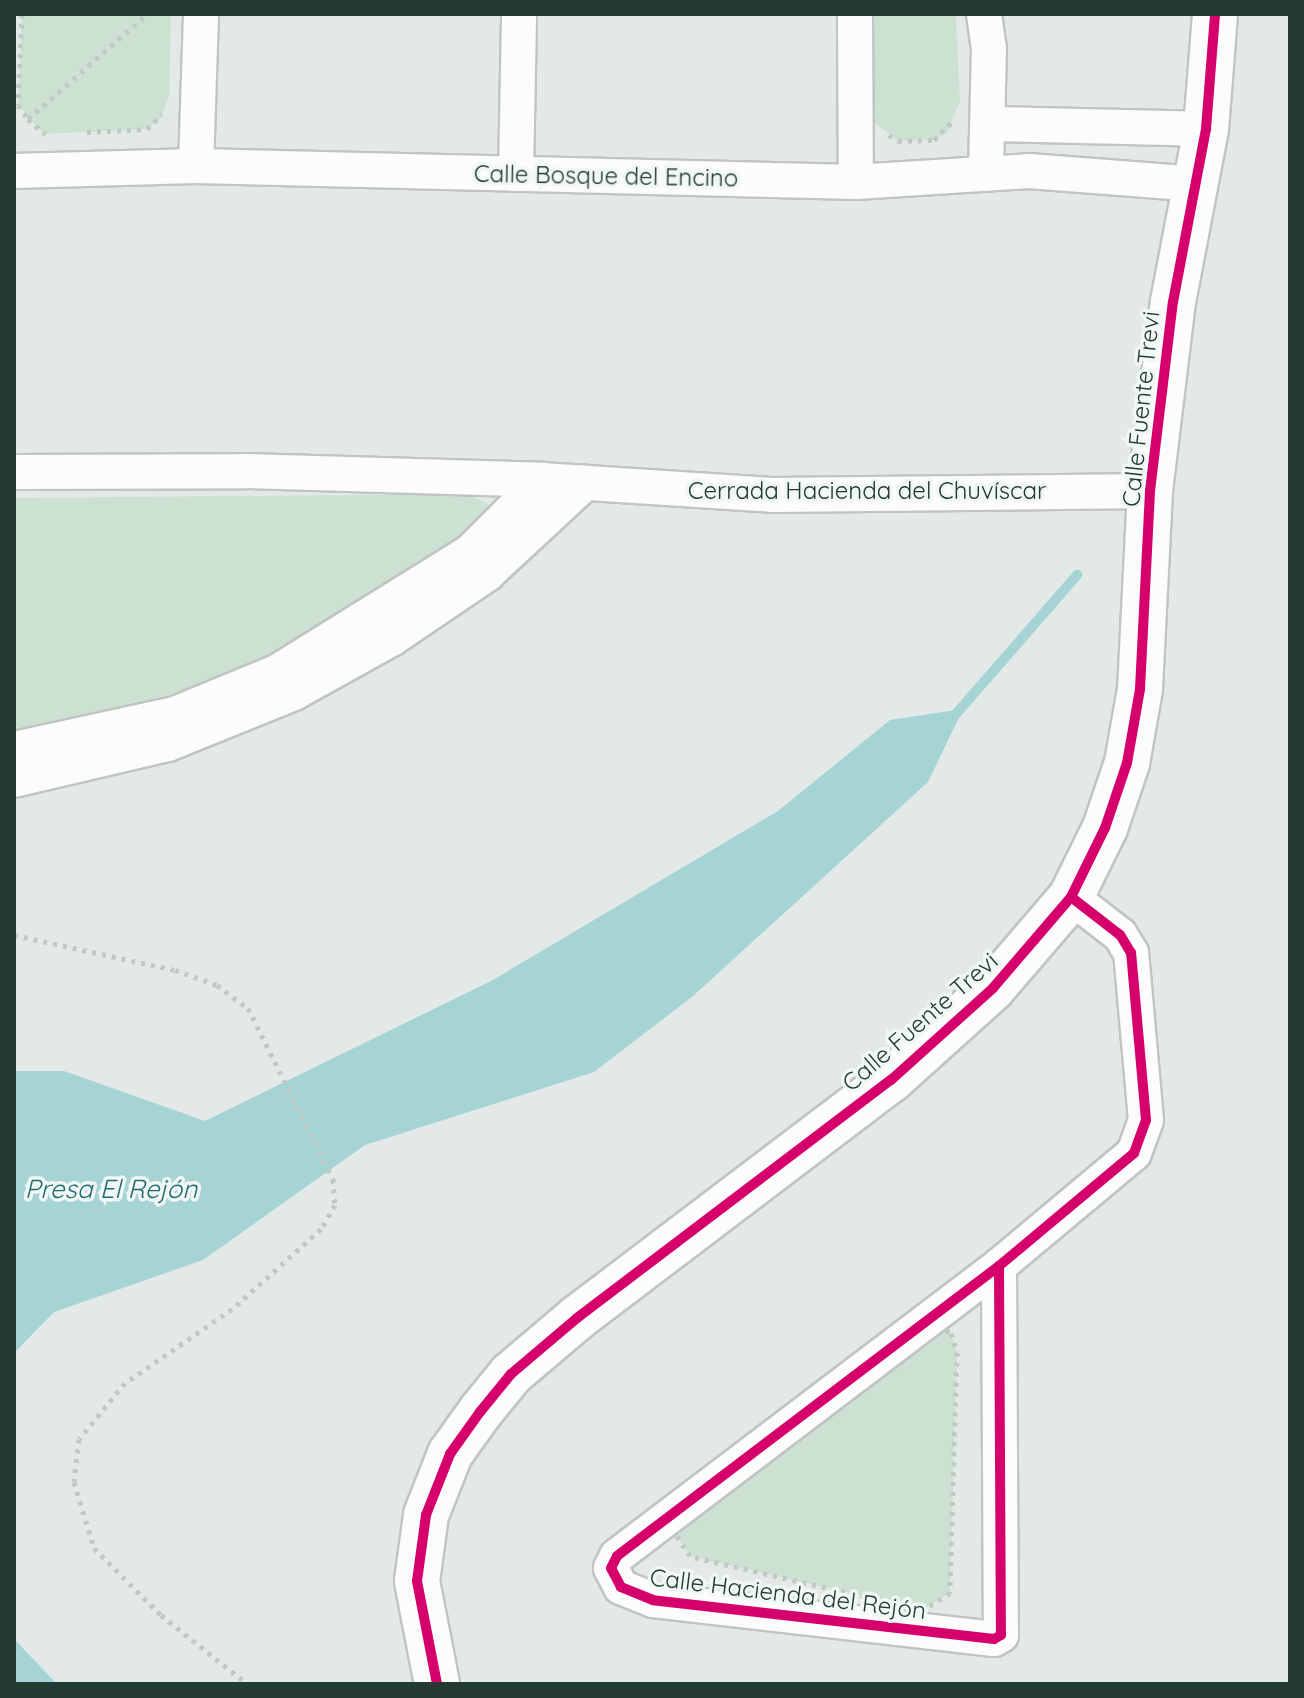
<!DOCTYPE html>
<html>
<head>
<meta charset="utf-8">
<style>
	body { margin:0 }
	#map { position:relative; width:1304px; height:1698px; overflow:hidden; background:#e3e9e6; font-family:Quicksand,sans-serif }
	div>[style] { position:absolute }
	.green>* { inset:0; background:#cde1d2 }
	.water>* { inset:0; background:#a6d3d4 }
	.stream>* { height:10px; margin:-5px; padding:0 5px; transform-origin:5px; border-radius:5px; background:#a6d3d4 }
	.path>* { height:5px; margin-top:-2.5px; transform-origin:0; background:repeating-linear-gradient(90deg,#c0c9c4 0 4px,transparent 0 10px) }
	.roads { filter:drop-shadow(2px 0 #c0c5c3) drop-shadow(-2px 0 #c0c5c3) drop-shadow(0 2px #c0c5c3) drop-shadow(0 -2px #c0c5c3) }
	.minor>* { height:34px; margin:-17px; padding:0 17px; transform-origin:17px; border-radius:17px; background:#fbfcfb }
	.tertiary>* { height:44px; margin:-22px; padding:0 22px; transform-origin:22px; border-radius:22px; background:#fbfcfb }
	.cycleway>* { height:10px; margin:-5px; padding:0 5px; transform-origin:5px; border-radius:5px; background:#d6006c }
	span { translate:-50% -50%; white-space:nowrap; text-align:center; line-height:1.15; -webkit-text-stroke:7px #f1f7f4; paint-order:stroke }
	.street-label { font-size:24px; color:#223a32 }
	.water-label { font-size:26px; color:#206c73; font-style:italic }
	.frame { position:absolute; inset:0; border:16px solid #223a32; pointer-events:none }
</style>
</head>
<body>
<div id="map">
	<div class="green">
		<i style="clip-path:polygon(22px 14px,171px 14px,169px 96px,161px 118px,147px 129px,43px 134px,18px 105px)"></i>
		<i style="clip-path:polygon(872px 14px,956px 14px,960px 101px,947px 132px,934px 140px,898px 141px,870px 119px)"></i>
		<i style="clip-path:polygon(467px 494px,487px 503px,490px 519px,328px 628px,227px 676px,94px 718px,14px 734px,14px 498px)"></i>
		<i style="clip-path:polygon(937px 1325px,951px 1333px,957px 1352px,950px 1593px,923px 1610px,690px 1556px,672px 1528px)"></i>
	</div>
	<div class="water">
		<i style="clip-path:polygon(963px 709px,928px 782px,693px 996px,594px 1072px,365px 1145px,203px 1260px,54px 1312px,14px 1353px,14px 1071px,64px 1071px,205px 1121px,493px 980px,778px 811px,890px 720px)"></i>
		<i style="clip-path:polygon(14px 1639px,57px 1684px,14px 1684px)"></i>
	</div>
	<div class="stream">
		<i style="left:955px;top:715px;width:186px;rotate:-48.9deg"></i>
	</div>
	<div class="path">
		<i style="left:22px;top:14px;width:91px;rotate:92.5deg"></i>
		<i style="left:18px;top:105px;width:17px;rotate:54deg"></i>
		<i style="left:28px;top:119px;width:159px;rotate:-41.4deg"></i>
		<i style="left:28px;top:119px;width:23px;rotate:41deg"></i>
		<i style="left:87px;top:132px;width:60px;rotate:-2.9deg"></i>
		<i style="left:147px;top:129px;width:21px;rotate:-45deg"></i>
		<i style="left:889px;top:135px;width:11px;rotate:34deg"></i>
		<i style="left:898px;top:141px;width:36px;rotate:-2deg"></i>
		<i style="left:934px;top:140px;width:27px;rotate:-45deg"></i>
		<i style="left:14px;top:935px;width:165px;rotate:12.3deg"></i>
		<i style="left:175px;top:970px;width:45px;rotate:19.7deg"></i>
		<i style="left:217px;top:985px;width:39px;rotate:37deg"></i>
		<i style="left:248px;top:1008px;width:191px;rotate:63.6deg"></i>
		<i style="left:333px;top:1179px;width:26px;rotate:86deg"></i>
		<i style="left:335px;top:1205px;width:28px;rotate:120deg"></i>
		<i style="left:321px;top:1229px;width:120px;rotate:138deg"></i>
		<i style="left:232px;top:1309px;width:130px;rotate:145.3deg"></i>
		<i style="left:125px;top:1383px;width:72px;rotate:129.4deg"></i>
		<i style="left:79px;top:1439px;width:43px;rotate:96.6deg"></i>
		<i style="left:74px;top:1482px;width:69px;rotate:73.1deg"></i>
		<i style="left:94px;top:1548px;width:95px;rotate:45deg"></i>
		<i style="left:161px;top:1615px;width:110px;rotate:38.7deg"></i>
		<i style="left:937px;top:1325px;width:16px;rotate:30deg"></i>
		<i style="left:951px;top:1333px;width:20px;rotate:72deg"></i>
		<i style="left:957px;top:1352px;width:241px;rotate:91.7deg"></i>
		<i style="left:950px;top:1593px;width:32px;rotate:148deg"></i>
		<i style="left:923px;top:1610px;width:239px;rotate:-167deg"></i>
		<i style="left:690px;top:1556px;width:33px;rotate:-123deg"></i>
		<i style="left:672px;top:1528px;width:23px;rotate:-56deg"></i>
		<i style="left:685px;top:1509px;width:312px;rotate:-36.1deg"></i>
	</div>
	<div class="roads">
		<div class="minor">
			<i style="left:855px;top:14px;width:168px;rotate:89.7deg"></i>
			<i style="left:984px;top:14px;width:34px;rotate:82deg"></i>
			<i style="left:989px;top:48px;width:126px;rotate:91.4deg"></i>
			<i style="left:988px;top:124px;width:218px;rotate:1.3deg"></i>
			<i style="left:196px;top:166px;width:152px;rotate:-88.1deg"></i>
			<i style="left:14px;top:171px;width:182px;rotate:-1.6deg"></i>
			<i style="left:196px;top:166px;width:660px;rotate:1.39deg"></i>
			<i style="left:856px;top:182px;width:173px;rotate:-3.6deg"></i>
			<i style="left:1029px;top:171px;width:169px;rotate:4.4deg"></i>
			<i style="left:516px;top:174px;width:160px;rotate:-88.9deg"></i>
			<i style="left:14px;top:472px;width:233px;rotate:-0.2deg"></i>
			<i style="left:247px;top:471px;width:295px;rotate:1.7deg"></i>
			<i style="left:542px;top:480px;width:230px;rotate:3.7deg"></i>
			<i style="left:772px;top:495px;width:378px;rotate:-0.6deg"></i>
			<i style="left:14px;top:749px;width:165px;rotate:-12.3deg"></i>
			<i style="left:175px;top:714px;width:110px;rotate:-22.4deg"></i>
			<i style="left:277px;top:672px;width:227px;rotate:-31.9deg"></i>
			<i style="left:470px;top:552px;width:102px;rotate:-45deg"></i>
			<i style="left:14px;top:780px;width:158px;rotate:-13.2deg"></i>
			<i style="left:168px;top:744px;width:136px;rotate:-22deg"></i>
			<i style="left:294px;top:693px;width:113px;rotate:-29.1deg"></i>
			<i style="left:393px;top:638px;width:114px;rotate:-34.2deg"></i>
			<i style="left:487px;top:574px;width:134px;rotate:-42.9deg"></i>
			<i style="left:999px;top:1266px;width:369px;rotate:89.7deg"></i>
			<i style="left:1001px;top:1635px;width:8px;rotate:150deg"></i>
			<i style="left:994px;top:1639px;width:343px;rotate:-173.5deg"></i>
			<i style="left:653px;top:1600px;width:35px;rotate:-158deg"></i>
			<i style="left:621px;top:1587px;width:21px;rotate:-118deg"></i>
			<i style="left:611px;top:1568px;width:13px;rotate:-63deg"></i>
			<i style="left:617px;top:1556px;width:480px;rotate:-37.2deg"></i>
			<i style="left:999px;top:1266px;width:176px;rotate:-39.9deg"></i>
			<i style="left:1134px;top:1153px;width:35px;rotate:-70deg"></i>
			<i style="left:1146px;top:1120px;width:168px;rotate:-95.1deg"></i>
			<i style="left:1131px;top:953px;width:21px;rotate:-121deg"></i>
			<i style="left:1120px;top:935px;width:62px;rotate:-142.2deg"></i>
		</div>
		<div class="tertiary">
			<i style="left:437px;top:1684px;width:105px;rotate:-101deg"></i>
			<i style="left:417px;top:1581px;width:67px;rotate:-82.2deg"></i>
			<i style="left:426px;top:1515px;width:66px;rotate:-68.5deg"></i>
			<i style="left:450px;top:1454px;width:52px;rotate:-54.5deg"></i>
			<i style="left:480px;top:1412px;width:49px;rotate:-50.8deg"></i>
			<i style="left:511px;top:1374px;width:87px;rotate:-40.3deg"></i>
			<i style="left:577px;top:1318px;width:394px;rotate:-37.2deg"></i>
			<i style="left:891px;top:1080px;width:137px;rotate:-42deg"></i>
			<i style="left:993px;top:988px;width:120px;rotate:-49.4deg"></i>
			<i style="left:1071px;top:897px;width:77px;rotate:-63.8deg"></i>
			<i style="left:1105px;top:828px;width:69px;rotate:-71.3deg"></i>
			<i style="left:1127px;top:763px;width:75px;rotate:-80deg"></i>
			<i style="left:1140px;top:689px;width:198px;rotate:-87.1deg"></i>
			<i style="left:1150px;top:491px;width:190px;rotate:-83.1deg"></i>
			<i style="left:1173px;top:302px;width:176px;rotate:-79.2deg"></i>
			<i style="left:1206px;top:129px;width:115px;rotate:-85.5deg"></i>
		</div>
	</div>
	<div class="cycleway">
		<i style="left:999px;top:1266px;width:369px;rotate:89.7deg"></i>
		<i style="left:1001px;top:1635px;width:8px;rotate:150deg"></i>
		<i style="left:994px;top:1639px;width:343px;rotate:-173.5deg"></i>
		<i style="left:653px;top:1600px;width:35px;rotate:-158deg"></i>
		<i style="left:621px;top:1587px;width:21px;rotate:-118deg"></i>
		<i style="left:611px;top:1568px;width:13px;rotate:-63deg"></i>
		<i style="left:617px;top:1556px;width:480px;rotate:-37.2deg"></i>
		<i style="left:999px;top:1266px;width:176px;rotate:-39.9deg"></i>
		<i style="left:1134px;top:1153px;width:35px;rotate:-70deg"></i>
		<i style="left:1146px;top:1120px;width:168px;rotate:-95.1deg"></i>
		<i style="left:1131px;top:953px;width:21px;rotate:-121deg"></i>
		<i style="left:1120px;top:935px;width:62px;rotate:-142.2deg"></i>
		<i style="left:437px;top:1684px;width:105px;rotate:-101deg"></i>
		<i style="left:417px;top:1581px;width:67px;rotate:-82.2deg"></i>
		<i style="left:426px;top:1515px;width:66px;rotate:-68.5deg"></i>
		<i style="left:450px;top:1454px;width:52px;rotate:-54.5deg"></i>
		<i style="left:480px;top:1412px;width:49px;rotate:-50.8deg"></i>
		<i style="left:511px;top:1374px;width:87px;rotate:-40.3deg"></i>
		<i style="left:577px;top:1318px;width:394px;rotate:-37.2deg"></i>
		<i style="left:891px;top:1080px;width:137px;rotate:-42deg"></i>
		<i style="left:993px;top:988px;width:120px;rotate:-49.4deg"></i>
		<i style="left:1071px;top:897px;width:77px;rotate:-63.8deg"></i>
		<i style="left:1105px;top:828px;width:69px;rotate:-71.3deg"></i>
		<i style="left:1127px;top:763px;width:75px;rotate:-80deg"></i>
		<i style="left:1140px;top:689px;width:198px;rotate:-87.1deg"></i>
		<i style="left:1150px;top:491px;width:190px;rotate:-83.1deg"></i>
		<i style="left:1173px;top:302px;width:176px;rotate:-79.2deg"></i>
		<i style="left:1206px;top:129px;width:115px;rotate:-85.5deg"></i>
	</div>
	<div class="street-label">
		<span style="left:606px;top:176px;rotate:1deg">Calle Bosque del Encino</span>
		<span style="left:1141px;top:409px;rotate:-84deg">Calle Fuente Trevi</span>
		<span style="left:867px;top:491px">Cerrada Hacienda del Chuvíscar</span>
		<span style="left:920px;top:1022px;rotate:-41deg">Calle Fuente Trevi</span>
		<span style="left:788px;top:1594px;rotate:7deg">Calle Hacienda del Rejón</span>
	</div>
	<div class="water-label">
		<span style="left:111px;top:1189px">Presa El Rejón</span>
	</div>
	<div class="frame"></div>
</div>
</body>
</html>
